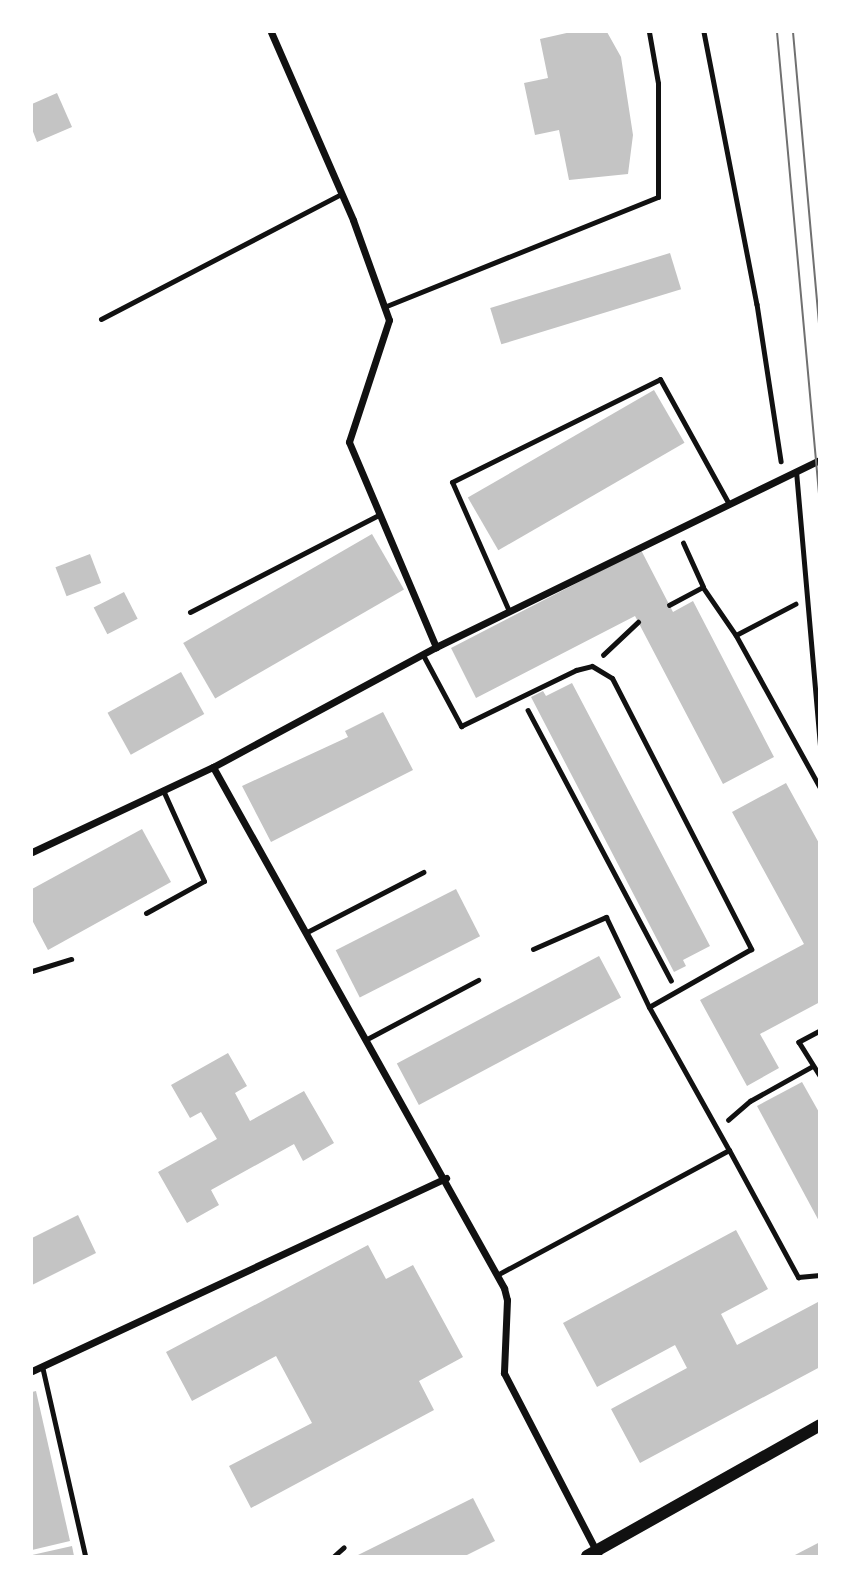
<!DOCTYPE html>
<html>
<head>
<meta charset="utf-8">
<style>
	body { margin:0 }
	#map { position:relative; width:851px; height:1588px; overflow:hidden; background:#fff; font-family:"PT Sans",sans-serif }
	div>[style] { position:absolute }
	.building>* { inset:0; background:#c4c4c4; transform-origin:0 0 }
	.path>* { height:4.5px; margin:-2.25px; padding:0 2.25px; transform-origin:2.25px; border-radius:2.25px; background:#111 }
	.service>* { height:5px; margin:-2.5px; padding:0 2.5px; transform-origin:2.5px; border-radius:2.5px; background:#111 }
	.minor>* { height:7px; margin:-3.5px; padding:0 3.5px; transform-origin:3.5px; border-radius:3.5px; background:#111 }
	.tertiary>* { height:12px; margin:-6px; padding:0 6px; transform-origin:6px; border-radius:6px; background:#111 }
	.tram>* { height:2px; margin:-1px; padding:0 1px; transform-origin:1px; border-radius:1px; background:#707070 }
	span { translate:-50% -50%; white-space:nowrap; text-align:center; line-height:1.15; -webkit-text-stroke:5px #fff; paint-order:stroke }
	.frame { position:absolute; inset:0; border:33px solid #fff; pointer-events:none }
</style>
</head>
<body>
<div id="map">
	<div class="building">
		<i style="clip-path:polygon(571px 32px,607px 32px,621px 57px,633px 135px,628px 174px,569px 180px,559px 130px,535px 135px,524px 83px,548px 78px,540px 39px)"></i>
		<i style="clip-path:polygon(57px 93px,72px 127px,37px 142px,32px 129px,32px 104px)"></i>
		<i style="left:670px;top:253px;width:38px;height:188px;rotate:73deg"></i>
		<i style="left:654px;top:390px;width:61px;height:215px;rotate:60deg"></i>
		<i style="left:372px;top:534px;width:64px;height:218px;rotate:60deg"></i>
		<i style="clip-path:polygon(641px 550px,673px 612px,693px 601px,774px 757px,723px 784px,635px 616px,476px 698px,451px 648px)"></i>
		<i style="left:90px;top:554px;width:31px;height:37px;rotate:69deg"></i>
		<i style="left:124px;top:592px;width:30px;height:34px;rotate:63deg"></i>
		<i style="left:181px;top:672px;width:48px;height:84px;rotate:61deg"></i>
		<i style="clip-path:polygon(572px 683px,710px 946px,683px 960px,686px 966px,674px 972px,531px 697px,543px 691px,546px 696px)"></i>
		<i style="clip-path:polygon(383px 712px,413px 770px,271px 842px,242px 786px,348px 737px,345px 731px)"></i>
		<i style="clip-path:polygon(786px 783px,820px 845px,820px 1002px,760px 1034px,779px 1068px,747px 1086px,700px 1000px,804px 944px,732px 812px)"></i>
		<i style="clip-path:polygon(142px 829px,171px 882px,48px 950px,32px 920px,32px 889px)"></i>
		<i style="left:456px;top:889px;width:53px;height:135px;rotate:63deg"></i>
		<i style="left:599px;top:956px;width:47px;height:229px;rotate:62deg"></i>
		<i style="clip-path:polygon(228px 1053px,247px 1086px,235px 1093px,250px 1121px,304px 1091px,334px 1143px,303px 1161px,294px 1144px,211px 1190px,219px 1205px,187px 1223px,158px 1172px,217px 1139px,201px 1112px,190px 1118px,171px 1085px)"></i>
		<i style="clip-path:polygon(802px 1082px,820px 1114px,820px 1223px,757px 1106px)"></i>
		<i style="clip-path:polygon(78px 1215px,96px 1253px,32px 1285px,32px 1238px)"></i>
		<i style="clip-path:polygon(736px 1230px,768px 1289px,721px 1314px,737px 1345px,818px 1302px,820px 1367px,640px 1463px,611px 1409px,687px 1368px,675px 1345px,597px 1387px,563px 1323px)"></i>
		<i style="clip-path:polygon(368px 1245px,386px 1279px,413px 1265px,463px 1357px,419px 1381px,434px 1410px,251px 1508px,229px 1466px,312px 1423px,276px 1356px,192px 1401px,166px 1352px)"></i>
		<i style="clip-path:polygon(36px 1391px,70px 1541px,32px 1550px,32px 1392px)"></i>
		<i style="clip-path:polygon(473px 1498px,495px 1541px,465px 1556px,356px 1556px)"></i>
		<i style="clip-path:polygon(820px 1542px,820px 1556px,793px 1556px)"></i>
		<i style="clip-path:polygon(72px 1546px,74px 1556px,32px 1556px,32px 1555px)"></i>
	</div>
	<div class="path">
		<i style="left:704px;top:32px;width:277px;rotate:79deg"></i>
		<i style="left:757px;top:304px;width:159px;rotate:81.3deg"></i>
		<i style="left:703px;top:587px;width:58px;rotate:55.5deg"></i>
		<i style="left:736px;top:635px;width:67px;rotate:-27.7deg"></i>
		<i style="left:669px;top:605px;width:38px;rotate:-28deg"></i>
		<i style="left:703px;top:587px;width:48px;rotate:-114.4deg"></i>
		<i style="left:736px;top:635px;width:174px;rotate:61.1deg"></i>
		<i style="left:603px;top:655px;width:48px;rotate:-43.3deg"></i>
		<i style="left:528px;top:710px;width:306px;rotate:62.1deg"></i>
		<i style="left:820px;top:1031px;width:24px;rotate:152deg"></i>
		<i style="left:799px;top:1042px;width:40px;rotate:58deg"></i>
		<i style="left:728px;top:1120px;width:29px;rotate:-41deg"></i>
		<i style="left:750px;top:1101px;width:70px;rotate:-29.1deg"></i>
	</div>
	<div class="service">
		<i style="left:384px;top:307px;width:295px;rotate:-21.9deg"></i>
		<i style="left:658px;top:197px;width:114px;rotate:-90deg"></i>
		<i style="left:658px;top:83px;width:52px;rotate:-100deg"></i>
		<i style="left:101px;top:319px;width:271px;rotate:-27.5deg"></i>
		<i style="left:796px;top:471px;width:277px;rotate:85deg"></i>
		<i style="left:509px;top:611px;width:141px;rotate:-113.8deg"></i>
		<i style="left:452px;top:482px;width:232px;rotate:-26.3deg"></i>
		<i style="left:660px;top:379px;width:143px;rotate:61.1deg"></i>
		<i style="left:190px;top:612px;width:212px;rotate:-27.2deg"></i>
		<i style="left:423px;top:655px;width:81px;rotate:61.8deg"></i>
		<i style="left:461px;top:726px;width:128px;rotate:-26deg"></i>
		<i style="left:576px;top:670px;width:16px;rotate:-14deg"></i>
		<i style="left:592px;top:666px;width:23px;rotate:31deg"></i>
		<i style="left:612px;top:678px;width:305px;rotate:62.8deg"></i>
		<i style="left:751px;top:949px;width:117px;rotate:150.4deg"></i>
		<i style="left:649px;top:1007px;width:164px;rotate:60.8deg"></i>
		<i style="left:729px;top:1150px;width:264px;rotate:151.7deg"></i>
		<i style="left:146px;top:913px;width:66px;rotate:-28.9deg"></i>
		<i style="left:204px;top:881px;width:100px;rotate:-114.3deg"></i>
		<i style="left:307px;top:932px;width:131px;rotate:-27.3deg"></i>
		<i style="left:533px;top:949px;width:80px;rotate:-23.7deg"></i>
		<i style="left:606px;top:917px;width:100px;rotate:64.5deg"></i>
		<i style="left:32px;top:971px;width:41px;rotate:-17.1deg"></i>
		<i style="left:367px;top:1039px;width:126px;rotate:-28deg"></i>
		<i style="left:729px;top:1150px;width:145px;rotate:61.5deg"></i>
		<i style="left:798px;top:1277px;width:22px;rotate:-5deg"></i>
		<i style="left:42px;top:1366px;width:195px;rotate:77.2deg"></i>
		<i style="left:334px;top:1556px;width:13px;rotate:-42deg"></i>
	</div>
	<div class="minor">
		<i style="left:271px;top:32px;width:205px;rotate:66.4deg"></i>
		<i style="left:353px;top:220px;width:106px;rotate:70.2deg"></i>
		<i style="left:389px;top:320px;width:128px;rotate:108.2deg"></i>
		<i style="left:349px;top:442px;width:223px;rotate:67deg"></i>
		<i style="left:213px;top:767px;width:597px;rotate:60.81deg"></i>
		<i style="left:504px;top:1288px;width:12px;rotate:76deg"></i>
		<i style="left:507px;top:1300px;width:73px;rotate:92.4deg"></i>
		<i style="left:504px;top:1373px;width:206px;rotate:62.6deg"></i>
		<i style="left:32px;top:852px;width:200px;rotate:-25.2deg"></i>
		<i style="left:213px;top:767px;width:253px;rotate:-28.3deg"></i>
		<i style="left:436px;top:647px;width:427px;rotate:-26deg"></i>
		<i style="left:32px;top:1371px;width:457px;rotate:-25deg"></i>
	</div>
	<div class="tertiary">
		<i style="left:587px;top:1556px;width:267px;rotate:-29.3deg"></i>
	</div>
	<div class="tram">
		<i style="left:777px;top:32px;width:470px;rotate:84.8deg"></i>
		<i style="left:793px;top:32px;width:305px;rotate:84.9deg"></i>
	</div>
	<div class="frame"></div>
</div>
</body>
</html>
